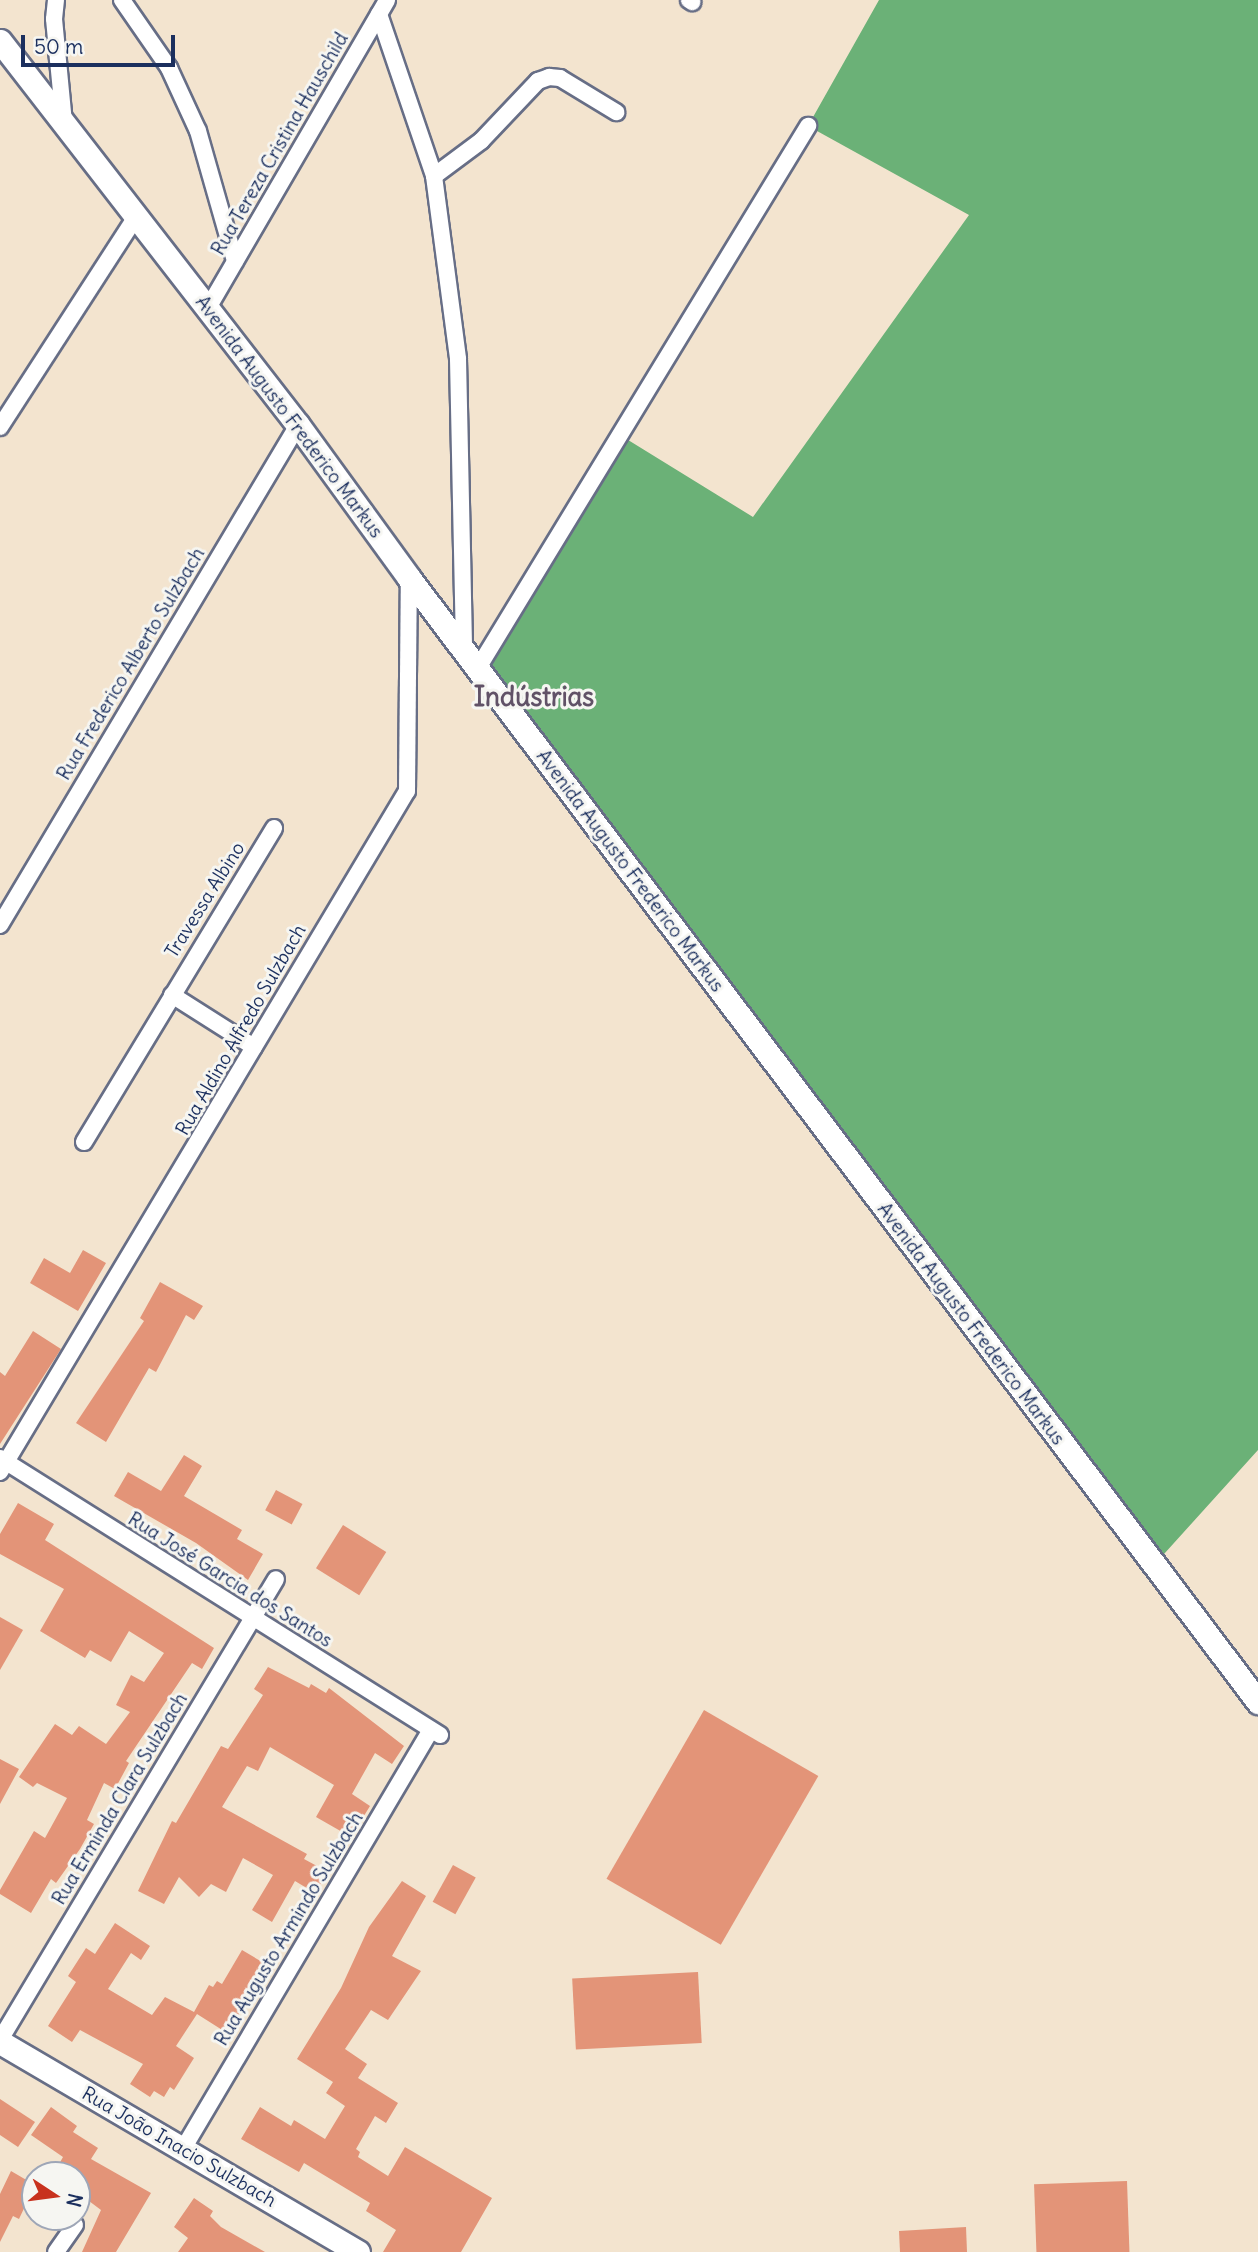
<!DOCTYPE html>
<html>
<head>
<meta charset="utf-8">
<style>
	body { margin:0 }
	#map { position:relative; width:1258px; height:2252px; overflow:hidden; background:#f3e4cf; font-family:Delius,sans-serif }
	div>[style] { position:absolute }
	.forest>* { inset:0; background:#6bb177 }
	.building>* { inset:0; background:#e39478; transform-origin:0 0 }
	.roads { filter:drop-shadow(2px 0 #676e86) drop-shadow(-2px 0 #676e86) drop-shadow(0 2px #676e86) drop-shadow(0 -2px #676e86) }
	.street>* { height:16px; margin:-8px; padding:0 8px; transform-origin:8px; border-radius:8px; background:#fff }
	.secondary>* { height:23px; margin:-11.5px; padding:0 11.5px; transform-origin:11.5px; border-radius:11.5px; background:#fff }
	span { translate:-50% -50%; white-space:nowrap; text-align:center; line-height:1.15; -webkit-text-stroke:6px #f6f6f2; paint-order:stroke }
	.street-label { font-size:19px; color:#1b2f5e }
	.district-label { font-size:26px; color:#615267; font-weight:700 }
	.north { position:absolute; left:21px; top:2161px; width:70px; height:70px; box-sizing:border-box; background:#f6f6f2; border:2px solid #9ea6b7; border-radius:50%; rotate:103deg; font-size:19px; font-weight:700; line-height:28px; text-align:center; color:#1b2f5e }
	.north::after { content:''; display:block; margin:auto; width:24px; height:32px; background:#c8321e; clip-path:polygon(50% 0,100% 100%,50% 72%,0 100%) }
	.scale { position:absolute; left:21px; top:35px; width:154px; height:32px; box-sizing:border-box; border:4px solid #1b2f5e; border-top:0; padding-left:9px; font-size:21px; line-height:24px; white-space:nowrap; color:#1b2f5e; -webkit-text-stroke:5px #f6f6f2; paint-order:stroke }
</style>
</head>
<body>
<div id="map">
	<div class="forest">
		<i style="clip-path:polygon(879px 0,1258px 0,1258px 1450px,1155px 1564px,478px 668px,620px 435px,753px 517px,969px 215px,808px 126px)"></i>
	</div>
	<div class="building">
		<i style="clip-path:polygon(83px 1250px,106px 1263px,78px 1311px,30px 1283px,44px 1258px,70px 1273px)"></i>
		<i style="clip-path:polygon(160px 1282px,203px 1306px,194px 1320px,186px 1315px,156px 1372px,149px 1368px,106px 1442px,76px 1423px,144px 1321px,140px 1318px)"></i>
		<i style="clip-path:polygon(33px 1331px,61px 1349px,0 1444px,0 1372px,5px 1376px)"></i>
		<i style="clip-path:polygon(184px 1455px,202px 1466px,184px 1496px,242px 1530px,237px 1539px,263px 1554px,248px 1580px,196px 1543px,114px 1496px,128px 1472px,161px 1491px)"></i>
		<i style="left:276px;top:1490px;width:30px;height:23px;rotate:28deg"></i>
		<i style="clip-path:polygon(18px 1503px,54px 1524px,45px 1540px,214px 1648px,202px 1669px,192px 1663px,126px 1761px,129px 1763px,115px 1789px,104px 1783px,87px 1820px,94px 1824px,80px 1849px,56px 1883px,51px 1879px,31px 1913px,0 1894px,0 1890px,34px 1831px,45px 1838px,67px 1798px,37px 1783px,33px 1787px,19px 1777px,55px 1724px,72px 1735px,79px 1726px,106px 1744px,130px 1712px,116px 1705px,131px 1675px,144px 1682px,164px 1653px,129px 1631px,111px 1662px,90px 1650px,85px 1658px,40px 1631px,64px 1589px,0 1554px,0 1534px)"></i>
		<i style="left:343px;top:1525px;width:51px;height:51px;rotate:32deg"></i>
		<i style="clip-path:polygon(0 1617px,23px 1630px,0 1670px)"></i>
		<i style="clip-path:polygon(268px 1667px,309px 1688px,311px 1684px,326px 1693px,329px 1688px,404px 1746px,392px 1764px,375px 1753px,352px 1794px,370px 1806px,351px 1837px,316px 1817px,334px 1785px,270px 1747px,258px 1771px,247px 1766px,222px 1807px,307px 1854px,304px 1859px,328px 1872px,315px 1893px,295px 1881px,272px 1922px,252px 1910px,273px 1875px,243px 1858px,226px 1892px,211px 1884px,199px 1897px,179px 1877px,164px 1904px,138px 1891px,172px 1821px,176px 1823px,221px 1746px,228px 1749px,263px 1695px,254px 1689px)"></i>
		<i style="left:704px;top:1710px;width:132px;height:195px;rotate:30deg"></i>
		<i style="clip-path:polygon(0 1759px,19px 1769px,0 1804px)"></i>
		<i style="left:453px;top:1865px;width:26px;height:42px;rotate:29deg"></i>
		<i style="clip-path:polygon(402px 1881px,426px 1896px,392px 1956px,421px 1971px,388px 2020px,371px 2010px,345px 2049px,367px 2064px,358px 2078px,398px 2103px,386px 2123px,375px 2116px,356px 2149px,360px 2152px,358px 2157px,388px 2176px,405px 2147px,492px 2198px,461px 2252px,383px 2252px,396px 2230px,366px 2211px,370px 2203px,304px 2163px,299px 2172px,241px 2139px,260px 2107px,291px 2126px,294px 2120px,325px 2139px,345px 2106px,326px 2093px,333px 2082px,297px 2059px,341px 1988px,369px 1927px)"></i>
		<i style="clip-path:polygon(115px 1923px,150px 1946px,141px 1960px,131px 1953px,108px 1989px,152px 2015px,165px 1997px,194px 2012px,209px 1985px,213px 1987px,217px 1981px,222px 1984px,242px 1950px,274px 1969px,253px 2002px,248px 1999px,227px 2033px,197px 2014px,176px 2046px,194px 2058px,174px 2090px,170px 2087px,164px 2097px,154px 2091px,150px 2097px,130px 2084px,143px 2064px,80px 2030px,72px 2042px,48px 2026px,76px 1982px,68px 1976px,86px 1948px,95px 1954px)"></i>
		<i style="left:698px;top:1972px;width:71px;height:126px;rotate:87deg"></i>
		<i style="clip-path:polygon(0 2099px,35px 2122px,18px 2147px,0 2135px)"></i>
		<i style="clip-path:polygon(51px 2107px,77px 2126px,73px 2132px,98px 2148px,91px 2159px,151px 2193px,116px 2252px,82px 2252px,101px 2210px,77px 2192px,77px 2175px,53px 2175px,63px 2157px,31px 2135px)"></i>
		<i style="clip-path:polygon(11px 2171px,35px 2185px,19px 2219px,13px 2216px,0 2242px,0 2194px)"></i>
		<i style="left:1127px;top:2181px;width:71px;height:93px;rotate:88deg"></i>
		<i style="clip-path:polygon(194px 2198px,213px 2211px,210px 2216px,221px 2227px,265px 2252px,178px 2252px,188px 2238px,174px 2227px)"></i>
		<i style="clip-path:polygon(966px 2227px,967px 2252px,900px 2252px,899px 2231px)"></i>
	</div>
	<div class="roads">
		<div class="street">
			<i style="left:56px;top:0;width:19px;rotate:96deg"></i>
			<i style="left:54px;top:19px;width:104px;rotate:84.5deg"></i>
			<i style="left:122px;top:0;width:83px;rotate:55.3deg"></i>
			<i style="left:169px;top:68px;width:69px;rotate:65.3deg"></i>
			<i style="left:198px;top:131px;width:135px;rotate:74.1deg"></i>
			<i style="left:689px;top:0;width:4px;rotate:34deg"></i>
			<i style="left:379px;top:14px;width:171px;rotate:71.2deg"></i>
			<i style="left:434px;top:176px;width:185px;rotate:82.5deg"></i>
			<i style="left:458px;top:359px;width:290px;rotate:88.8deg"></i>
			<i style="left:434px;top:176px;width:59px;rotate:-36.7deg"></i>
			<i style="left:481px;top:141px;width:83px;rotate:-46.5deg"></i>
			<i style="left:538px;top:81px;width:12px;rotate:-20deg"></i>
			<i style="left:549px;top:77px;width:11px;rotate:5deg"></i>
			<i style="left:560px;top:78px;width:66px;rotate:31.3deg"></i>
			<i style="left:208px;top:308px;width:356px;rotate:-59.8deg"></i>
			<i style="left:0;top:427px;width:249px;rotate:-57.1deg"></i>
			<i style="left:478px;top:668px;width:635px;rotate:-58.66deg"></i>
			<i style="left:0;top:925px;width:582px;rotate:-59.21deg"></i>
			<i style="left:172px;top:995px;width:97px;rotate:32.4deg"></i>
			<i style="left:84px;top:1142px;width:367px;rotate:-58.8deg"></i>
			<i style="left:0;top:1458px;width:520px;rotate:32.19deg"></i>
			<i style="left:0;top:1472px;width:793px;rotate:-59.14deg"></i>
			<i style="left:407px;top:791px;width:213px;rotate:-89.5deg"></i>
			<i style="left:0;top:2040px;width:537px;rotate:-59.09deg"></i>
			<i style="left:183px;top:2149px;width:487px;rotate:-59.4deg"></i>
			<i style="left:56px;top:2252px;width:33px;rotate:-55deg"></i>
		</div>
		<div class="secondary">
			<i style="left:0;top:41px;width:486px;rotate:52.2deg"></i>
			<i style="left:298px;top:425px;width:189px;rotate:54deg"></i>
			<i style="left:409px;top:578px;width:1409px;rotate:52.93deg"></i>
			<i style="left:0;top:2042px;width:415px;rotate:30.4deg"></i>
		</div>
	</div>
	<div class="street-label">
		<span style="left:280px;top:144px;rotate:-60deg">Rua Tereza Cristina Hauschild</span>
		<span style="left:289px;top:417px;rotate:53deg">Avenida Augusto Frederico Markus</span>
		<span style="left:131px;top:664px;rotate:-59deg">Rua Frederico Alberto Sulzbach</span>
		<span style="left:630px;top:871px;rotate:53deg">Avenida Augusto Frederico Markus</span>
		<span style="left:205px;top:900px;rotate:-58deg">Travessa Albino</span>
		<span style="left:241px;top:1030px;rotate:-60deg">Rua Aldino Alfredo Sulzbach</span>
		<span style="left:971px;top:1324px;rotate:53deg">Avenida Augusto Frederico Markus</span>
		<span style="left:230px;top:1580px;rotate:32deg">Rua José Garcia dos Santos</span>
		<span style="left:120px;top:1799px;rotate:-59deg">Rua Erminda Clara Sulzbach</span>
		<span style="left:289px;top:1929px;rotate:-59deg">Rua Augusto Armindo Sulzbach</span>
		<span style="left:179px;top:2147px;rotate:30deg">Rua João Inacio Sulzbach</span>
	</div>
	<div class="district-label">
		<span style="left:534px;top:697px">Indústrias</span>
	</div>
	<div class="north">N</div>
	<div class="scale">50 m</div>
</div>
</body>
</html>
